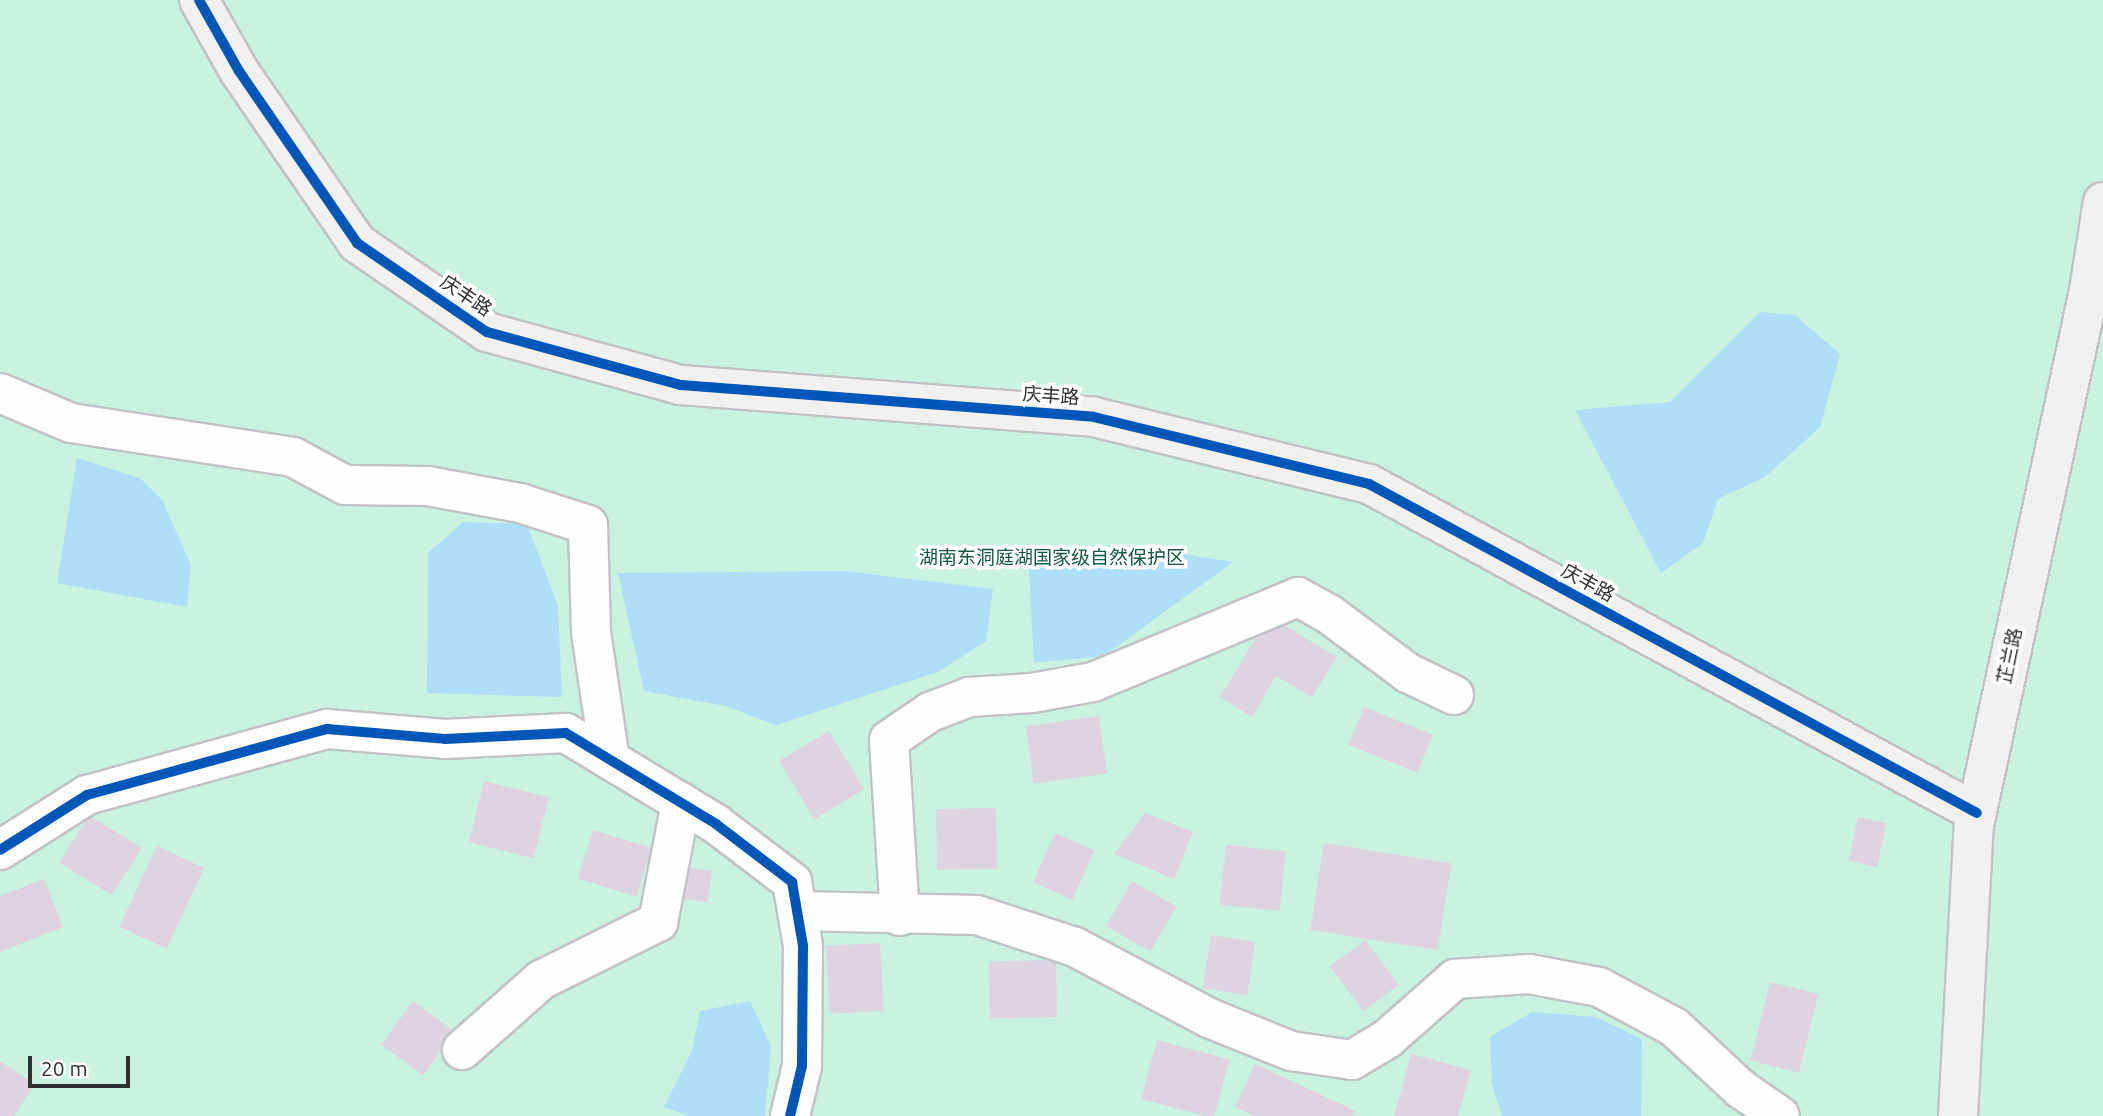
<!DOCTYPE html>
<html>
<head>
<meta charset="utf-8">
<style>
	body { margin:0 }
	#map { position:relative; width:2103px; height:1116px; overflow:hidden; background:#f6f9fc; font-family:Ubuntu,"Noto Sans SC",sans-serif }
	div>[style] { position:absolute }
	.green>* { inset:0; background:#c9f2e0; transform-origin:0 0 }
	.water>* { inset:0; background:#afdef8 }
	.building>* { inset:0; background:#ded4e0; transform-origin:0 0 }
	.roads { filter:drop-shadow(2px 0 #c1c3c6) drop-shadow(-2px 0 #c1c3c6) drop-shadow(0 2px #c1c3c6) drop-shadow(0 -2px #c1c3c6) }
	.street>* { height:38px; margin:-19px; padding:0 19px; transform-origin:19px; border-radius:19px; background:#fefeff }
	.secondary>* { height:38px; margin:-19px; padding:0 19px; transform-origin:19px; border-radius:19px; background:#f3f1f0 }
	.cycleway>* { height:10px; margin:-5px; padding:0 5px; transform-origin:5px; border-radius:5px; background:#0057b8 }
	span { translate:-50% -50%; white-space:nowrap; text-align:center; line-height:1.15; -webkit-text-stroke:7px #fff; paint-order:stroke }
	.street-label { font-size:19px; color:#2e3032 }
	.park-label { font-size:19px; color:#135940 }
	.scale { position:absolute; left:28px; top:1056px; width:102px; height:32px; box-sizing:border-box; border:4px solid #2e3032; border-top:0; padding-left:9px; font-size:21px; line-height:24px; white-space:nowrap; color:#2e3032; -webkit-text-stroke:5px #fff; paint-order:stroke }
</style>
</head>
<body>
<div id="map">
	<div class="green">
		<i style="left:0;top:0;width:2103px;height:1116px"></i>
	</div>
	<div class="water">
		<i style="clip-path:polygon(1760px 312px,1795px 315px,1840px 354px,1820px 427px,1765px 477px,1718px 499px,1703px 543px,1661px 573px,1575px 410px,1670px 402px)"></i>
		<i style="clip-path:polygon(77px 458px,140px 478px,162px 500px,191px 565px,187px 607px,57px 583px)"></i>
		<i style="clip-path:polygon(463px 522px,527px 524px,558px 606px,562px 697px,427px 693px,428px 553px)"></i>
		<i style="clip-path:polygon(1135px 547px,1233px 562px,1104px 656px,1034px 663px,1028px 553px)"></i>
		<i style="clip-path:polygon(844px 571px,993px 589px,986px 641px,938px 672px,776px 725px,725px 706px,644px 691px,618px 573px)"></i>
		<i style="clip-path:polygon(750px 1001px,771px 1046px,765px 1116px,689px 1116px,664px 1107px,692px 1051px,700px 1011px)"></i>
		<i style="clip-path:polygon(1532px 1012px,1596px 1017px,1642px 1039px,1641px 1116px,1502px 1116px,1492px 1084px,1490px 1037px)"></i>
	</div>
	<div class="building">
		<i style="clip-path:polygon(1269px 616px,1337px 657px,1312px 697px,1276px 676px,1252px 717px,1220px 697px)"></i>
		<i style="left:1364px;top:707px;width:74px;height:41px;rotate:22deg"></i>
		<i style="left:1099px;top:716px;width:58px;height:74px;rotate:82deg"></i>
		<i style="left:829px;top:731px;width:68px;height:58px;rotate:59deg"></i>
		<i style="left:484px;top:781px;width:67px;height:63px;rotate:14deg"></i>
		<i style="left:996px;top:808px;width:61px;height:60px;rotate:89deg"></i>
		<i style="clip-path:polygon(1145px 813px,1193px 832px,1174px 879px,1114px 854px)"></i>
		<i style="left:89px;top:815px;width:62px;height:56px;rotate:32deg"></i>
		<i style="left:1858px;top:817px;width:29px;height:45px;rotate:12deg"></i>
		<i style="left:593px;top:830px;width:61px;height:51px;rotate:17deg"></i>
		<i style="left:1055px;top:833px;width:43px;height:54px;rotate:24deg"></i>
		<i style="left:1324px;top:843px;width:129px;height:88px;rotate:9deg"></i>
		<i style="left:1226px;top:845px;width:60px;height:60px;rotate:6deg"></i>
		<i style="left:157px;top:846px;width:52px;height:89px;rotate:25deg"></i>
		<i style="left:677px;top:865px;width:36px;height:32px;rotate:10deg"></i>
		<i style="clip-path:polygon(44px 879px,63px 927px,0 952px,0 896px)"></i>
		<i style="left:1132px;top:881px;width:51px;height:52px;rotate:30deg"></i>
		<i style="left:1211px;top:935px;width:45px;height:54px;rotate:9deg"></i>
		<i style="left:1365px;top:940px;width:56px;height:44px;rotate:53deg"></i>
		<i style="left:880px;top:943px;width:68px;height:54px;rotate:87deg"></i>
		<i style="left:1056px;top:960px;width:57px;height:67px;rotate:89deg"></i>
		<i style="left:1770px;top:982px;width:50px;height:81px;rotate:14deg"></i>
		<i style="left:413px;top:1001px;width:52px;height:54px;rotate:36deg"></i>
		<i style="left:1157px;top:1040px;width:75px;height:61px;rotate:15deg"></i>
		<i style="clip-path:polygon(1411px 1054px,1471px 1070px,1458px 1116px,1394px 1116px)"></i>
		<i style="clip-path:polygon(0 1061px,35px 1084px,14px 1116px,0 1116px)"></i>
		<i style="clip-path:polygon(1255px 1064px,1356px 1111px,1353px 1116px,1254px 1116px,1235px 1107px)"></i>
	</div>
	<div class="roads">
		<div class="street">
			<i style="left:0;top:393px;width:77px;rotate:22.9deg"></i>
			<i style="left:71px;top:423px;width:225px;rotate:8.7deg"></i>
			<i style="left:293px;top:457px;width:59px;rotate:28.3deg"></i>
			<i style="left:345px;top:485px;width:83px;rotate:0.7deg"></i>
			<i style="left:428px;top:486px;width:94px;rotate:10.5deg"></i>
			<i style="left:520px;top:503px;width:71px;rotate:17.9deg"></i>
			<i style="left:588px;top:525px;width:107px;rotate:88.4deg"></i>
			<i style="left:591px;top:632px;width:129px;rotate:81.6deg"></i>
			<i style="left:0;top:850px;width:103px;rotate:-32.3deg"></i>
			<i style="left:87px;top:795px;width:249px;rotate:-15.4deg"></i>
			<i style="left:327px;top:729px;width:118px;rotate:4.8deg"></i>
			<i style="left:445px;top:739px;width:121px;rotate:-2.8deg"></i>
			<i style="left:566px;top:733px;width:175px;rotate:31.2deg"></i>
			<i style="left:716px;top:824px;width:96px;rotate:37.3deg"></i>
			<i style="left:792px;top:882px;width:65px;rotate:80.2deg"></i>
			<i style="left:803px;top:946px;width:120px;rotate:90.5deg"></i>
			<i style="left:802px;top:1066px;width:51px;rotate:103.5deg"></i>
			<i style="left:797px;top:911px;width:180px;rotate:1.3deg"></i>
			<i style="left:977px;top:915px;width:103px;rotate:18.1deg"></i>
			<i style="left:1075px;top:947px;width:152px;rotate:27.9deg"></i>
			<i style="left:1209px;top:1018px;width:88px;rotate:21.9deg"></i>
			<i style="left:1291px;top:1051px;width:62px;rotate:8.4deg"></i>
			<i style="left:1352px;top:1060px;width:41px;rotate:-31deg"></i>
			<i style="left:1387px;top:1039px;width:91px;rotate:-41.4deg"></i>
			<i style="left:1455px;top:979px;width:74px;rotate:-3.9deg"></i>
			<i style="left:1529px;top:974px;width:71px;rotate:10.5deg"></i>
			<i style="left:1599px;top:987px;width:85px;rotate:28.1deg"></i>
			<i style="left:1674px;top:1027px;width:91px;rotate:42.8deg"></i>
			<i style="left:1741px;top:1089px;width:47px;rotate:34.7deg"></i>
			<i style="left:900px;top:916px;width:176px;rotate:-93.6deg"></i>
			<i style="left:889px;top:740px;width:50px;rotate:-34.3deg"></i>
			<i style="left:930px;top:712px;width:42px;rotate:-21deg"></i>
			<i style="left:969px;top:697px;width:63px;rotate:-3.6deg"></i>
			<i style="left:1032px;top:693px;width:62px;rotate:-10.2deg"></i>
			<i style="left:1093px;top:682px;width:222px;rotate:-22.5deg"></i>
			<i style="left:1298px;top:597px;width:35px;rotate:29deg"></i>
			<i style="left:1329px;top:614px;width:99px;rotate:36.8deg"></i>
			<i style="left:1408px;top:673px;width:51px;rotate:25.6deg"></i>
			<i style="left:462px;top:1050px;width:106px;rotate:-41.5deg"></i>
			<i style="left:541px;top:980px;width:131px;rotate:-26.4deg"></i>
			<i style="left:658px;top:922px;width:122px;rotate:-79.1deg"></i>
		</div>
		<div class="secondary">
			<i style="left:199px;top:0;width:81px;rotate:60.6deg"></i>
			<i style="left:239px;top:71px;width:209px;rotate:55.5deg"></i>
			<i style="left:357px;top:243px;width:158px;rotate:34.4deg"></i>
			<i style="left:487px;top:332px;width:201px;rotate:15.3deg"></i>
			<i style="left:681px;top:385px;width:414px;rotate:4.4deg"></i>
			<i style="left:1094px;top:417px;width:283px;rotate:13.7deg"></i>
			<i style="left:1369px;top:484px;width:691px;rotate:28.42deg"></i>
			<i style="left:1958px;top:1116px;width:291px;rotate:-86.9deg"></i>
			<i style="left:1974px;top:825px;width:546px;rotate:-77.85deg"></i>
			<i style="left:2089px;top:291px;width:90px;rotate:-81.1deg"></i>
		</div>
	</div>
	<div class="cycleway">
		<i style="left:199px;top:0;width:81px;rotate:60.6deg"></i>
		<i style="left:239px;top:71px;width:209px;rotate:55.5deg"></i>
		<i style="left:357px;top:243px;width:158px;rotate:34.4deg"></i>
		<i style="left:487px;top:332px;width:201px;rotate:15.3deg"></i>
		<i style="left:681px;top:385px;width:414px;rotate:4.4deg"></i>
		<i style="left:1094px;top:417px;width:283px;rotate:13.7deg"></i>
		<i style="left:1369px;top:484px;width:691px;rotate:28.42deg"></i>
		<i style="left:0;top:850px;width:103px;rotate:-32.3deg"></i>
		<i style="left:87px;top:795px;width:249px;rotate:-15.4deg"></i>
		<i style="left:327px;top:729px;width:118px;rotate:4.8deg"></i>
		<i style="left:445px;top:739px;width:121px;rotate:-2.8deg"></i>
		<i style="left:566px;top:733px;width:175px;rotate:31.2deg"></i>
		<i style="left:716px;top:824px;width:96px;rotate:37.3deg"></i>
		<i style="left:792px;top:882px;width:65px;rotate:80.2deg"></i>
		<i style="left:803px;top:946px;width:120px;rotate:90.5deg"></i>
		<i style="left:802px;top:1066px;width:51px;rotate:103.5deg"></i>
	</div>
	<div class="street-label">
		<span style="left:466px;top:296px;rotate:34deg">庆丰路</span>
		<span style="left:1051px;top:396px;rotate:4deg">庆丰路</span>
		<span style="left:1588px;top:583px;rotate:29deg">庆丰路</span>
		<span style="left:2010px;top:656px;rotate:-78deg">芷兰路</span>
	</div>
	<div class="park-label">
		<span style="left:1052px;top:558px">湖南东洞庭湖国家级自然保护区</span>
	</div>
	<div class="scale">20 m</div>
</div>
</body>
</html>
